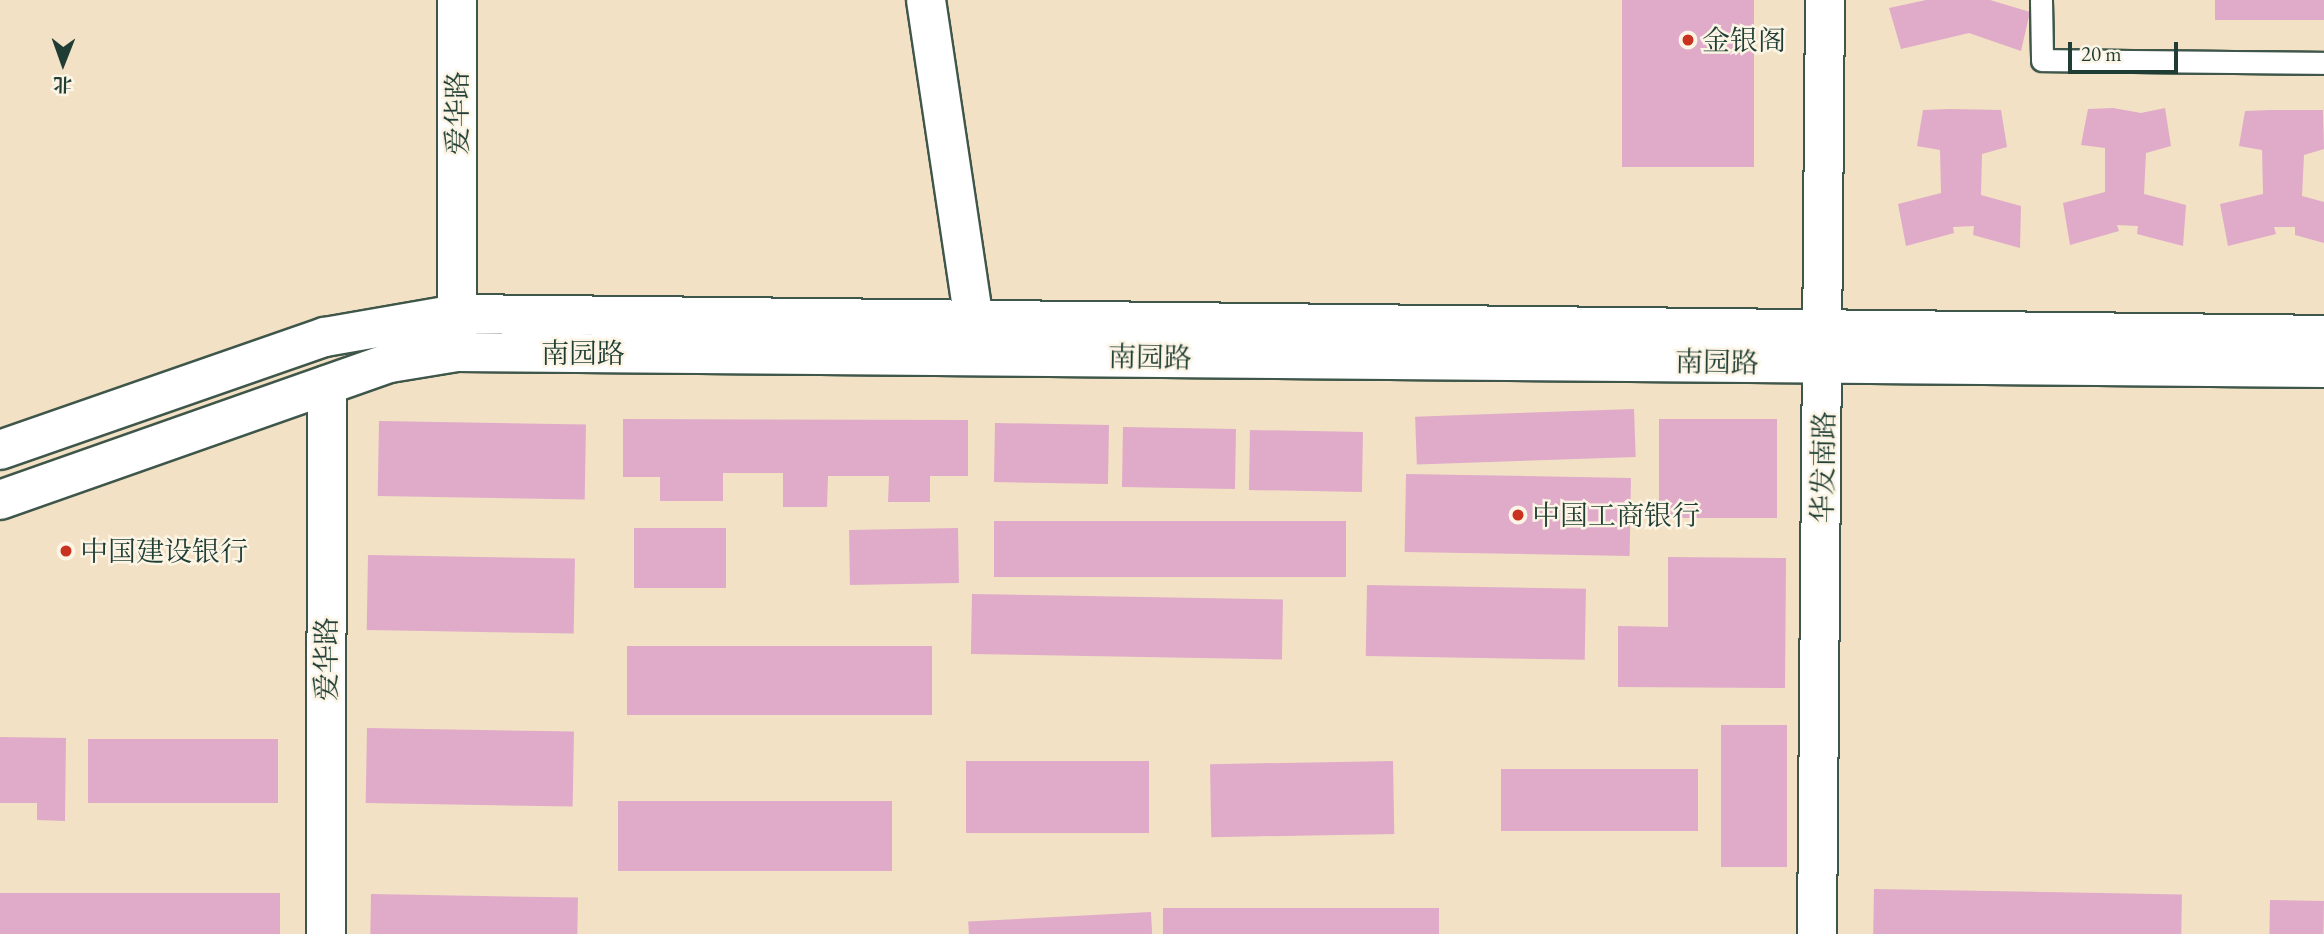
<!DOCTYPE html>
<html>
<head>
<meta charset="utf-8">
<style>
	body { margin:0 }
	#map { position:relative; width:2324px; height:934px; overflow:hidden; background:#f2e1c4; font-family:"EB Garamond","Noto Serif SC",serif }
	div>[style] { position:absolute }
	.building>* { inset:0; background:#dfabc9; transform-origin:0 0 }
	.roads { filter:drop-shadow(2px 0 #3f564a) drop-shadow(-2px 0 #3f564a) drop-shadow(0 2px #3f564a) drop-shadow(0 -2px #3f564a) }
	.lane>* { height:21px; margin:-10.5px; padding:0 10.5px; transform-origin:10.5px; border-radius:10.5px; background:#fff }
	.street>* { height:38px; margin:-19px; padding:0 19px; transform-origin:19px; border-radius:19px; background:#fff }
	.secondary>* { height:38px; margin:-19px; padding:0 19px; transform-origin:19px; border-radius:19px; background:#fff }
	.dots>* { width:19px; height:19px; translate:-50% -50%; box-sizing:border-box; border:4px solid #fcf5e5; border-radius:50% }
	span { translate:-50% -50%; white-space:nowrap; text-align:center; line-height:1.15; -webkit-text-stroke:5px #fcf5e5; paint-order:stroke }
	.poi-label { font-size:28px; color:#1f3d34 }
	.left { translate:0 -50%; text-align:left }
	.street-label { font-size:28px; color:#1f3d34 }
	.north { position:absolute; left:28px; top:28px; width:70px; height:70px; -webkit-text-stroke:5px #fcf5e5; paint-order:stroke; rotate:181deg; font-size:19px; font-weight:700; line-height:28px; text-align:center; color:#1f3d34 }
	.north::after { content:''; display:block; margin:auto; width:24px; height:32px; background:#1f3d34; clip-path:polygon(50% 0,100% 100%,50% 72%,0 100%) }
	.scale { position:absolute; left:2068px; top:42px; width:110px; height:32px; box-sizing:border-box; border:4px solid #1f3d34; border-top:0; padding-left:9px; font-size:21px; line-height:24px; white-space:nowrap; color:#1f3d34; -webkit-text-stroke:5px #fcf5e5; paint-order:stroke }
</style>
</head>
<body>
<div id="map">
	<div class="building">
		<i style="left:1622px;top:0;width:132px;height:167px"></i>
		<i style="clip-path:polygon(1926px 0,1990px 0,2030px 12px,2021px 51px,1969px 33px,1901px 49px,1889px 8px)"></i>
		<i style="left:2215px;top:0;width:109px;height:20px"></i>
		<i style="clip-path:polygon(2113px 108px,2141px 113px,2165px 108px,2171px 146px,2146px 153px,2144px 194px,2186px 205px,2183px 246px,2137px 234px,2138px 226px,2117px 225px,2119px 231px,2070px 245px,2063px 203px,2105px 192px,2105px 148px,2081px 145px,2088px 109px)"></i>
		<i style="clip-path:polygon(1949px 109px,2001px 110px,2007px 147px,1982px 154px,1981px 195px,2021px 206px,2020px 248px,1973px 235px,1974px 226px,1953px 227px,1954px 233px,1906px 246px,1898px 204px,1941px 193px,1940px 150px,1917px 146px,1923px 110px)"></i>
		<i style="clip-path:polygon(2270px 110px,2323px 110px,2324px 149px,2304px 155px,2302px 196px,2324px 202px,2324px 243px,2295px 235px,2295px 227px,2274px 227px,2276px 234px,2228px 246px,2220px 204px,2263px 194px,2262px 150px,2239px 146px,2245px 111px)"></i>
		<i style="left:1634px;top:409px;width:48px;height:219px;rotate:88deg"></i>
		<i style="clip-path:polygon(623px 419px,968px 420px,968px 476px,930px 476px,930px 502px,888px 502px,889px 476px,828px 476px,827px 507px,783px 507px,783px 473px,723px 473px,723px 501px,660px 501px,660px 477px,623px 477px)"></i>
		<i style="left:1777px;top:419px;width:99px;height:118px;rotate:90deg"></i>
		<i style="left:379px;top:421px;width:207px;height:75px;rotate:1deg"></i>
		<i style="left:995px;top:423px;width:114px;height:59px;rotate:1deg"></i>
		<i style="left:1123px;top:427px;width:113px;height:60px;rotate:1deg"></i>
		<i style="left:1250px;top:430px;width:113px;height:60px;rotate:1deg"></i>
		<i style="left:1406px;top:474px;width:225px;height:78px;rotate:1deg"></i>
		<i style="left:994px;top:521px;width:352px;height:56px"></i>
		<i style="left:634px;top:528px;width:92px;height:60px"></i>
		<i style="left:958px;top:528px;width:55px;height:109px;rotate:89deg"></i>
		<i style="left:368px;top:555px;width:207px;height:75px;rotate:1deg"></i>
		<i style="clip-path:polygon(1668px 557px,1786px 558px,1785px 688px,1618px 687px,1618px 626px,1668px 627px)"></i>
		<i style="left:1367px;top:585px;width:219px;height:71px;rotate:1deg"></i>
		<i style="left:972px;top:594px;width:311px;height:60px;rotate:1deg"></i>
		<i style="left:627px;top:646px;width:305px;height:69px"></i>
		<i style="left:1721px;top:725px;width:66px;height:142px"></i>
		<i style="left:367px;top:728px;width:207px;height:75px;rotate:1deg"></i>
		<i style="clip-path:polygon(0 737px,66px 738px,65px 821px,37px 820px,37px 803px,0 803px)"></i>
		<i style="left:88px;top:739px;width:190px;height:64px"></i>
		<i style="left:1149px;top:761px;width:72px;height:183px;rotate:90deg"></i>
		<i style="left:1393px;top:761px;width:73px;height:183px;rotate:89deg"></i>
		<i style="left:1501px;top:769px;width:197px;height:62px"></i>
		<i style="left:618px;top:801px;width:274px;height:70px"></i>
		<i style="left:1874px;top:889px;width:308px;height:45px;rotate:1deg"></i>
		<i style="left:280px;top:893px;width:41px;height:280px;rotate:90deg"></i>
		<i style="left:371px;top:894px;width:207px;height:40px;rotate:1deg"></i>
		<i style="left:2270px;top:900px;width:54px;height:34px;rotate:1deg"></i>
		<i style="left:1163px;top:908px;width:276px;height:26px"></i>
		<i style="left:1151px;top:912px;width:22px;height:183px;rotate:87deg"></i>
	</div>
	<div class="roads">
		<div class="lane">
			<i style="left:2041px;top:0;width:60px;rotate:89deg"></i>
			<i style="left:2042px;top:60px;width:282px;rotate:0.6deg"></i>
		</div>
		<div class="street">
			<i style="left:926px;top:0;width:358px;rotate:81.5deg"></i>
			<i style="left:326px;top:934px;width:549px;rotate:-89.9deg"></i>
		</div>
		<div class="secondary">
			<i style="left:457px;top:0;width:341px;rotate:90deg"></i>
			<i style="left:0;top:450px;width:344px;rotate:-19.2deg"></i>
			<i style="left:325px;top:337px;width:134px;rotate:-9.9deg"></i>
			<i style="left:457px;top:314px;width:1867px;rotate:0.64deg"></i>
			<i style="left:0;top:500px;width:413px;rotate:-19.4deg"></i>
			<i style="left:390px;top:363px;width:68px;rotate:-9.3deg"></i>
			<i style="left:457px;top:352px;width:1867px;rotate:0.49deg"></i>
			<i style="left:1817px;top:934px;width:934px;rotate:-89.51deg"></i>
		</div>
	</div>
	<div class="dots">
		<i style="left:1688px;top:40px;background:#c8321e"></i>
		<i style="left:1518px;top:515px;background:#c8321e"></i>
		<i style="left:66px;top:551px;background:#c8321e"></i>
	</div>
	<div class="poi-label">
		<span class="left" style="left:1702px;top:40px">金银阁</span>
		<span class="left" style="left:1532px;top:515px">中国工商银行</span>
		<span class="left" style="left:80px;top:551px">中国建设银行</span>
	</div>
	<div class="street-label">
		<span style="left:457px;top:113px;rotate:-90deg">爱华路</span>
		<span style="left:583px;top:353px">南园路</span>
		<span style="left:1150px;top:357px;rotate:1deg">南园路</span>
		<span style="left:1717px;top:362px;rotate:1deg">南园路</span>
		<span style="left:1823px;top:467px;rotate:-89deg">华发南路</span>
		<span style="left:326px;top:659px;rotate:-90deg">爱华路</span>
	</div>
	<div class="north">北</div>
	<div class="scale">20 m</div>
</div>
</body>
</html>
